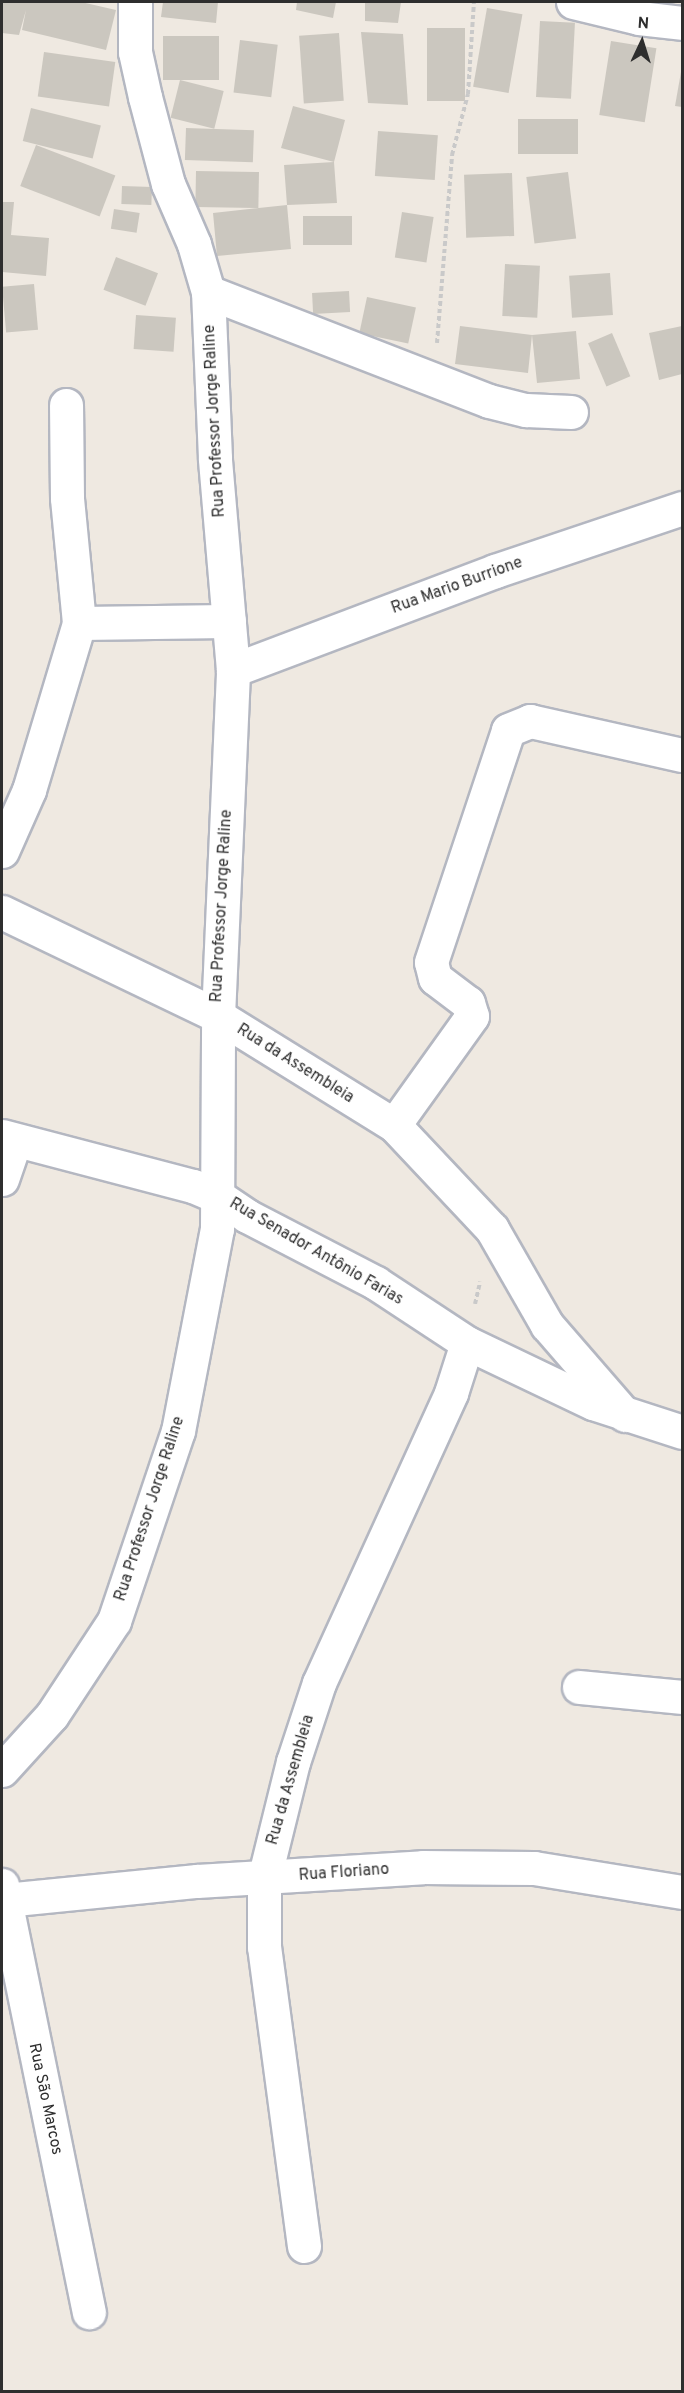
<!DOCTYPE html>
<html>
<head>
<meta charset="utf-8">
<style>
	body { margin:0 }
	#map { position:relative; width:684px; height:2393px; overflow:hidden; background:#efe9e1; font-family:Overpass,sans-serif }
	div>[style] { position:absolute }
	.building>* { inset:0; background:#cbc7bf; transform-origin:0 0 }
	.path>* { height:4px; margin-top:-2px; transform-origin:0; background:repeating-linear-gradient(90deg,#c9c9c9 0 4.5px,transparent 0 7.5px) }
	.roads { filter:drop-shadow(2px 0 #b4b7c1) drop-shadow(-2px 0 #b4b7c1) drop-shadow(0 2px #b4b7c1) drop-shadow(0 -2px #b4b7c1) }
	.minor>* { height:33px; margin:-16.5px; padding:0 16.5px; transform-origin:16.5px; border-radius:16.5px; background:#fff }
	span { translate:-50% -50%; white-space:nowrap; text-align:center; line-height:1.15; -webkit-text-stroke:6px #fff; paint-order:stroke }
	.street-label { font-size:16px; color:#2e2e2e }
	.frame { position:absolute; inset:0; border:3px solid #2e2e2e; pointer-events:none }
	.north { position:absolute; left:612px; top:12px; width:60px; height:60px; -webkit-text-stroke:4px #fff; paint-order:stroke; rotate:4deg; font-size:16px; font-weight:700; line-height:24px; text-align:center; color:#2e2e2e }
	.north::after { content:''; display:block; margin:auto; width:21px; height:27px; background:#2e2e2e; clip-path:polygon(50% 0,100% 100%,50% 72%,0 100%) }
</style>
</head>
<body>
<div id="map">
	<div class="building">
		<i style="clip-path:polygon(2px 2px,81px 2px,116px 10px,106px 50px,22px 30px,26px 10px,19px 35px,2px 33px)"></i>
		<i style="clip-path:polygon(163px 2px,218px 2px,216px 23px,161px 17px)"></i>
		<i style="clip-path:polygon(297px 2px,336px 2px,333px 18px,296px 10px)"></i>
		<i style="clip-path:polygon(365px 2px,401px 2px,398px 23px,365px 21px)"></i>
		<i style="left:487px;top:8px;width:36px;height:80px;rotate:10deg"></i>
		<i style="left:540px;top:21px;width:35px;height:76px;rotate:3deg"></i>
		<i style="left:427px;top:28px;width:38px;height:73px"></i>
		<i style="clip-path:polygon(361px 32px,403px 34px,408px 105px,368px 103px)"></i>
		<i style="left:339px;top:33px;width:68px;height:40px;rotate:86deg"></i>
		<i style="left:163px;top:36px;width:56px;height:44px"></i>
		<i style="left:240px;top:40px;width:38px;height:53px;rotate:7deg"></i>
		<i style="left:611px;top:41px;width:46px;height:75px;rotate:9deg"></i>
		<i style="left:44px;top:52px;width:72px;height:45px;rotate:8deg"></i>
		<i style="clip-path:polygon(681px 72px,682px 72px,682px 107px,675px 106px)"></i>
		<i style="left:180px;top:80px;width:45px;height:39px;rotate:14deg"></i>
		<i style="clip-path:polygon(293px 106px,345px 120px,334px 162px,337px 203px,287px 205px,291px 249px,217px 256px,213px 213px,287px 205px,284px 165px,334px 162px,281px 148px)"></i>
		<i style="left:31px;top:108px;width:72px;height:34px;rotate:14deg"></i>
		<i style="left:518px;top:119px;width:60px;height:35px"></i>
		<i style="left:186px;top:128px;width:68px;height:32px;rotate:2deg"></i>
		<i style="left:378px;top:131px;width:60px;height:45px;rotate:4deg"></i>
		<i style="left:36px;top:145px;width:85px;height:44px;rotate:21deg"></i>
		<i style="left:196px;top:171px;width:63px;height:36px;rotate:1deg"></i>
		<i style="left:568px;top:172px;width:67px;height:42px;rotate:83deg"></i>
		<i style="left:512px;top:173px;width:63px;height:48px;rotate:88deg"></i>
		<i style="left:122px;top:186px;width:30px;height:18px;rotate:2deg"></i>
		<i style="clip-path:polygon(2px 202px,14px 202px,11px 235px,49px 238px,46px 276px,2px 272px)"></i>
		<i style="left:114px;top:209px;width:26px;height:20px;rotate:9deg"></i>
		<i style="left:402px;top:212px;width:32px;height:46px;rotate:9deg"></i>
		<i style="left:303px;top:216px;width:49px;height:29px"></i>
		<i style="left:116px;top:257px;width:45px;height:35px;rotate:21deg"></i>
		<i style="left:505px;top:264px;width:35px;height:52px;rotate:3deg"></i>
		<i style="left:610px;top:273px;width:42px;height:41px;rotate:86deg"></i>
		<i style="left:34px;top:284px;width:46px;height:32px;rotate:85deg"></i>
		<i style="left:349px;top:291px;width:21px;height:37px;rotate:87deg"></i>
		<i style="left:367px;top:297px;width:50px;height:37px;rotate:12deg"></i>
		<i style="left:136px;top:315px;width:40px;height:34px;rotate:4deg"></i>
		<i style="clip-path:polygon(460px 326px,532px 335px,576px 331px,580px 379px,537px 383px,532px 335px,528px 373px,455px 364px)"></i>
		<i style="clip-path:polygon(682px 326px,682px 374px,659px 380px,649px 333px)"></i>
		<i style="left:612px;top:333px;width:47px;height:26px;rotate:67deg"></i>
	</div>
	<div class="path">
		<i style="left:437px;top:343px;width:189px;rotate:-85.4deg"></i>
		<i style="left:452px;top:155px;width:63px;rotate:-75.3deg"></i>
		<i style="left:468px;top:94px;width:92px;rotate:-86.3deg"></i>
		<i style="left:475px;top:1304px;width:23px;rotate:-77deg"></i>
	</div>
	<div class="roads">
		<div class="minor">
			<i style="left:573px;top:2px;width:68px;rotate:13.6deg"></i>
			<i style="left:639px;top:18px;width:43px;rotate:6.6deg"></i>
			<i style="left:208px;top:292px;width:301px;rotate:21.2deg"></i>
			<i style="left:489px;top:401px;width:38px;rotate:14deg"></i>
			<i style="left:526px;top:410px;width:45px;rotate:2.5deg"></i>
			<i style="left:79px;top:623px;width:150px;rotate:-0.8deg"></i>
			<i style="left:233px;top:670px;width:280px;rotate:-20.7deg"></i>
			<i style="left:495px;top:571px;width:197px;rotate:-18.6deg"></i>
			<i style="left:2px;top:851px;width:67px;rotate:-66.1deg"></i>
			<i style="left:29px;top:790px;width:174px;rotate:-73.3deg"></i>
			<i style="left:79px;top:623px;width:126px;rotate:-95.5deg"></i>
			<i style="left:67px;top:498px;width:93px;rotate:-90.6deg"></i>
			<i style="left:2px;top:912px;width:240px;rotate:25.7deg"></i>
			<i style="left:218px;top:1016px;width:207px;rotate:31.8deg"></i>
			<i style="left:394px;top:1125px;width:143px;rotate:46.7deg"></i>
			<i style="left:492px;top:1229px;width:111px;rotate:60.2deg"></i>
			<i style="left:547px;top:1325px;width:119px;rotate:49.1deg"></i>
			<i style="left:394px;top:1125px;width:134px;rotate:-54.4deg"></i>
			<i style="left:472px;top:1016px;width:14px;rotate:-107deg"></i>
			<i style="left:468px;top:1003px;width:41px;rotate:-142.9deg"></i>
			<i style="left:435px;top:978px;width:16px;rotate:-104deg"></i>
			<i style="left:431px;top:962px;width:244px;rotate:-71.6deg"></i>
			<i style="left:508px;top:730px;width:24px;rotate:-22deg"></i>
			<i style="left:530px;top:721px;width:156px;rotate:12.6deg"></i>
			<i style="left:2px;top:1136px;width:197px;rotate:14.7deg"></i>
			<i style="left:193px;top:1186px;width:28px;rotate:23deg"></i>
			<i style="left:219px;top:1197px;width:34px;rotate:34deg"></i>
			<i style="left:247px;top:1216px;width:145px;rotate:27.4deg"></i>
			<i style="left:376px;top:1283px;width:109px;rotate:33.4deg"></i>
			<i style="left:467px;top:1343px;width:140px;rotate:25.5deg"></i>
			<i style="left:593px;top:1403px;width:94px;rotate:18deg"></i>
			<i style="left:2px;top:1179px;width:40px;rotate:-71.1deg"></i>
			<i style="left:579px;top:1687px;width:103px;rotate:5.5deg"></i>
			<i style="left:2px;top:1770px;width:74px;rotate:-47.7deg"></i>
			<i style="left:52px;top:1715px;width:113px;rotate:-56.6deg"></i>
			<i style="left:114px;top:1621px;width:200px;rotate:-71.4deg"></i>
			<i style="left:178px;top:1431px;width:206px;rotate:-79.1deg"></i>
			<i style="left:217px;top:1229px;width:213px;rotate:-89.7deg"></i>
			<i style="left:218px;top:1016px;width:346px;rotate:-87.5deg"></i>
			<i style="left:233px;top:670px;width:213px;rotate:-94.9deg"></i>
			<i style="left:215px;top:458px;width:166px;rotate:-92.4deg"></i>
			<i style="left:208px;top:292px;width:50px;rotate:-106.3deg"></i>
			<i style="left:194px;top:244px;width:65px;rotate:-113.4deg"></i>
			<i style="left:168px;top:184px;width:90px;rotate:-104.8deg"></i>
			<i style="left:145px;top:97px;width:46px;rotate:-102.5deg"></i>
			<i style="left:135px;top:52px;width:50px;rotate:-90deg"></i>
			<i style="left:2px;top:1885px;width:436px;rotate:78.5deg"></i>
			<i style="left:5px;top:1900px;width:193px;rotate:-5.7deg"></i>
			<i style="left:197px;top:1881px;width:226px;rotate:-3.5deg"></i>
			<i style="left:423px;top:1867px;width:111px;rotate:0.5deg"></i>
			<i style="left:534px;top:1868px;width:150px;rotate:9.2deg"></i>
			<i style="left:304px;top:2246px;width:302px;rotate:-97.6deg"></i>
			<i style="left:264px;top:1947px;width:68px;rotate:-90deg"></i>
			<i style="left:264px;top:1879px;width:121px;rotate:-76.1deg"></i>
			<i style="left:293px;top:1762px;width:83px;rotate:-71.8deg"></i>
			<i style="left:319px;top:1683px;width:319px;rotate:-65.5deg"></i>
			<i style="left:451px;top:1393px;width:52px;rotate:-72.3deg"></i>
		</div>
	</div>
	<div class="street-label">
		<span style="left:215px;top:421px;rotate:-93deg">Rua Professor Jorge Raline</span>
		<span style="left:457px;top:586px;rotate:-20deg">Rua Mario Burrione</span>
		<span style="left:222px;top:906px;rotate:-87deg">Rua Professor Jorge Raline</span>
		<span style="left:295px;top:1064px;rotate:32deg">Rua da Assembleia</span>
		<span style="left:316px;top:1252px;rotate:30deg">Rua Senador Antônio Farias</span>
		<span style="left:150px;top:1509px;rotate:-72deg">Rua Professor Jorge Raline</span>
		<span style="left:291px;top:1780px;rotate:-74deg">Rua da Assembleia</span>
		<span style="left:344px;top:1873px;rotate:-4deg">Rua Floriano</span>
		<span style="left:45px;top:2099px;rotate:78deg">Rua São Marcos</span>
	</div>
	<div class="frame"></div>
	<div class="north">N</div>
</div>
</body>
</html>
